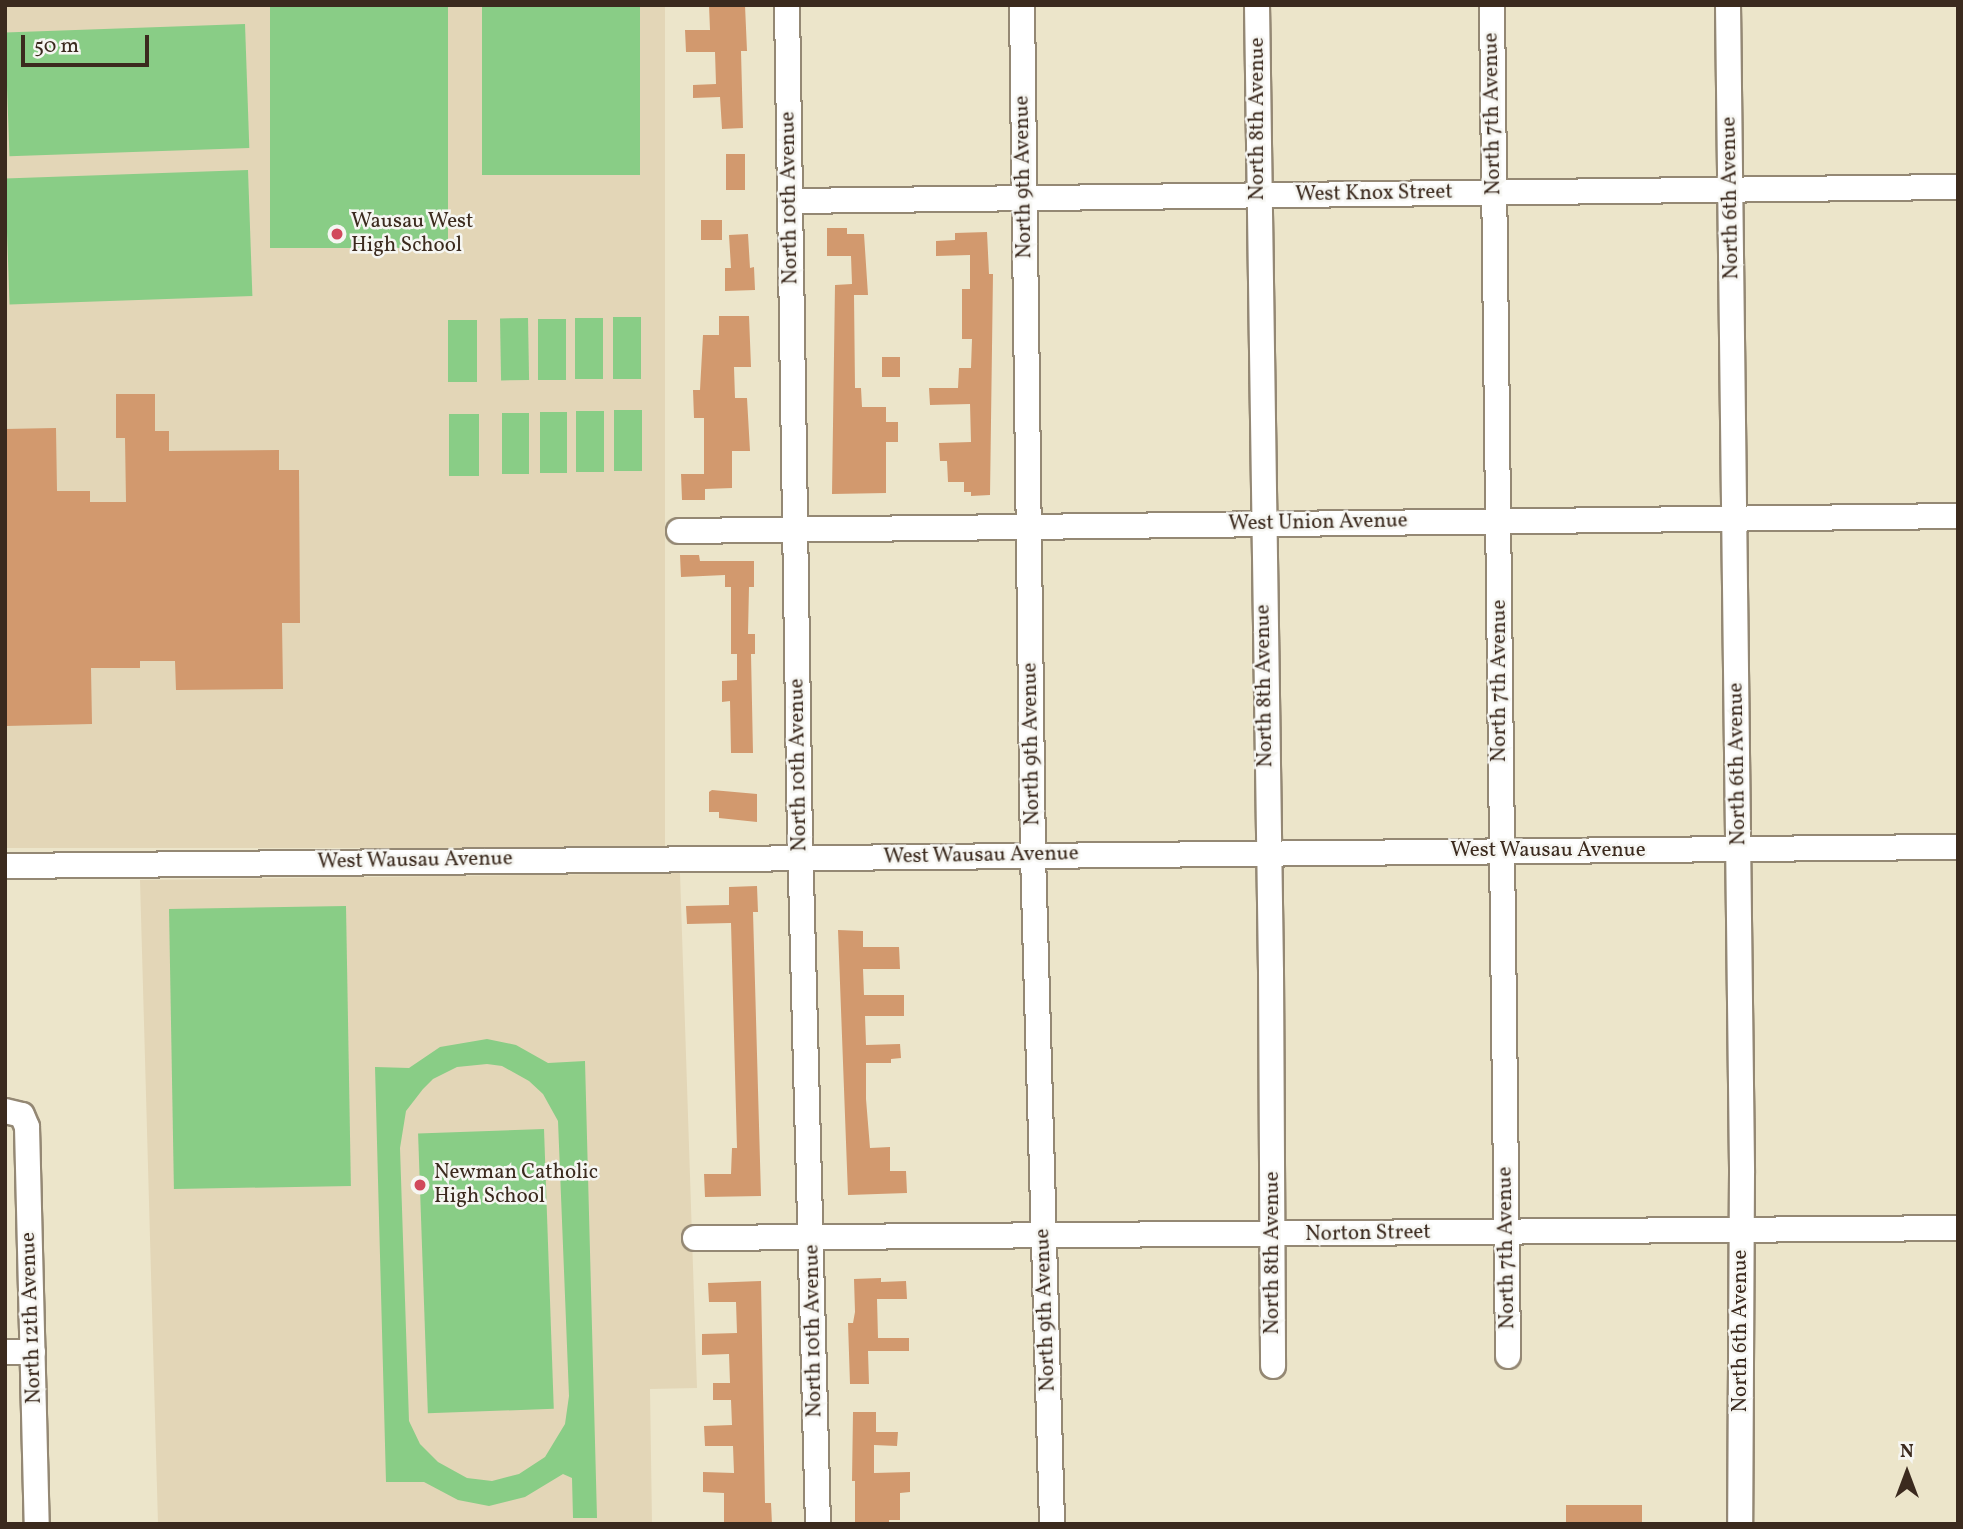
<!DOCTYPE html>
<html>
<head>
<meta charset="utf-8">
<style>
	body { margin:0 }
	#map { position:relative; width:1963px; height:1529px; overflow:hidden; background:#ece5ca; font-family:Vollkorn,serif }
	div>[style] { position:absolute }
	.built>* { inset:0; background:#e3d6b7; transform-origin:0 0 }
	.green>* { inset:0; background:#89cd86; transform-origin:0 0 }
	.building>* { inset:0; background:#d2996e; transform-origin:0 0 }
	.roads { filter:drop-shadow(2px 0 #948874) drop-shadow(-2px 0 #948874) drop-shadow(0 2px #948874) drop-shadow(0 -2px #948874) }
	.minor>* { height:24px; margin:-12px; padding:0 12px; transform-origin:12px; border-radius:12px; background:#fff }
	.dots>* { width:19px; height:19px; translate:-50% -50%; box-sizing:border-box; border:4px solid #f6f6f2; border-radius:50% }
	span { translate:-50% -50%; white-space:nowrap; text-align:center; line-height:1.15; -webkit-text-stroke:5px #f6f6f2; paint-order:stroke }
	.street-label { font-size:21px; color:#3b2a1e }
	.poi-label { font-size:21px; color:#3b2a1e }
	.left { translate:0 -50%; text-align:left }
	.frame { position:absolute; inset:0; border:7px solid #3b2a1e; pointer-events:none }
	.north { position:absolute; left:1872px; top:1438px; width:70px; height:70px; -webkit-text-stroke:5px #f6f6f2; paint-order:stroke; rotate:0deg; font-size:19px; font-weight:700; line-height:28px; text-align:center; color:#3b2a1e }
	.north::after { content:''; display:block; margin:auto; width:24px; height:32px; background:#3b2a1e; clip-path:polygon(50% 0,100% 100%,50% 72%,0 100%) }
	.scale { position:absolute; left:21px; top:35px; width:128px; height:32px; box-sizing:border-box; border:4px solid #3b2a1e; border-top:0; padding-left:9px; font-size:21px; line-height:24px; white-space:nowrap; color:#3b2a1e; -webkit-text-stroke:5px #f6f6f2; paint-order:stroke }
</style>
</head>
<body>
<div id="map">
	<div class="built">
		<i style="left:5px;top:5px;width:660px;height:843px"></i>
		<i style="clip-path:polygon(680px 873px,697px 1388px,650px 1389px,652px 1524px,158px 1524px,140px 880px)"></i>
	</div>
	<div class="green">
		<i style="left:270px;top:5px;width:178px;height:243px"></i>
		<i style="left:482px;top:5px;width:158px;height:170px"></i>
		<i style="left:245px;top:24px;width:124px;height:240px;rotate:88deg"></i>
		<i style="left:248px;top:170px;width:126px;height:243px;rotate:88deg"></i>
		<i style="left:613px;top:317px;width:28px;height:62px"></i>
		<i style="left:528px;top:318px;width:62px;height:28px;rotate:89deg"></i>
		<i style="left:575px;top:318px;width:28px;height:61px"></i>
		<i style="left:538px;top:319px;width:28px;height:61px"></i>
		<i style="left:448px;top:320px;width:29px;height:62px"></i>
		<i style="left:614px;top:410px;width:28px;height:61px"></i>
		<i style="left:576px;top:411px;width:28px;height:61px"></i>
		<i style="left:540px;top:412px;width:27px;height:61px"></i>
		<i style="left:502px;top:413px;width:27px;height:61px"></i>
		<i style="left:449px;top:414px;width:30px;height:62px"></i>
		<i style="left:346px;top:906px;width:280px;height:177px;rotate:89deg"></i>
		<i style="clip-path:polygon(evenodd,487px 1039px,516px 1045px,548px 1063px,585px 1061px,597px 1518px,573px 1518px,572px 1478px,563px 1474px,525px 1497px,489px 1506px,458px 1500px,424px 1482px,386px 1482px,375px 1067px,409px 1068px,440px 1047px,487px 1039px,487px 1064px,502px 1066px,529px 1081px,543px 1094px,558px 1121px,569px 1396px,565px 1424px,545px 1457px,519px 1474px,492px 1481px,467px 1478px,438px 1462px,420px 1444px,409px 1421px,400px 1148px,406px 1111px,423px 1089px,433px 1079px,457px 1067px,487px 1064px)"></i>
		<i style="left:544px;top:1129px;width:280px;height:126px;rotate:88deg"></i>
	</div>
	<div class="building">
		<i style="clip-path:polygon(709px 5px,745px 5px,747px 51px,741px 51px,743px 128px,722px 129px,720px 97px,693px 98px,693px 85px,716px 84px,715px 52px,686px 52px,685px 30px,710px 30px)"></i>
		<i style="left:726px;top:154px;width:19px;height:36px"></i>
		<i style="left:722px;top:220px;width:20px;height:21px;rotate:90deg"></i>
		<i style="clip-path:polygon(827px 228px,847px 228px,847px 234px,864px 234px,868px 295px,854px 295px,855px 388px,861px 388px,862px 407px,886px 407px,886px 422px,898px 422px,898px 442px,886px 442px,886px 493px,832px 494px,835px 285px,852px 284px,851px 256px,827px 256px)"></i>
		<i style="clip-path:polygon(987px 232px,989px 274px,993px 274px,990px 495px,971px 496px,971px 492px,964px 492px,964px 482px,948px 482px,947px 461px,940px 461px,939px 443px,971px 442px,970px 404px,930px 405px,929px 388px,958px 388px,959px 368px,971px 368px,972px 339px,962px 339px,962px 289px,970px 289px,970px 255px,936px 256px,936px 241px,955px 240px,955px 233px)"></i>
		<i style="clip-path:polygon(748px 234px,750px 268px,754px 267px,755px 290px,725px 291px,725px 268px,731px 268px,729px 235px)"></i>
		<i style="clip-path:polygon(719px 316px,749px 316px,751px 367px,734px 367px,735px 398px,747px 398px,750px 451px,732px 451px,732px 488px,705px 489px,705px 500px,682px 500px,681px 474px,704px 474px,704px 418px,694px 418px,693px 390px,700px 390px,703px 335px,719px 335px)"></i>
		<i style="left:900px;top:357px;width:20px;height:18px;rotate:90deg"></i>
		<i style="clip-path:polygon(116px 394px,155px 394px,155px 431px,169px 431px,169px 451px,279px 450px,279px 470px,299px 470px,300px 623px,282px 623px,283px 689px,176px 690px,175px 661px,140px 661px,140px 668px,91px 668px,92px 724px,5px 726px,5px 429px,56px 428px,57px 491px,90px 491px,90px 502px,126px 502px,125px 438px,116px 438px)"></i>
		<i style="clip-path:polygon(680px 555px,699px 555px,700px 561px,754px 561px,754px 587px,749px 587px,748px 634px,755px 634px,755px 654px,751px 654px,753px 753px,731px 753px,730px 701px,722px 702px,722px 681px,737px 680px,737px 654px,731px 654px,731px 587px,725px 587px,725px 575px,681px 577px)"></i>
		<i style="clip-path:polygon(712px 790px,757px 794px,757px 822px,719px 818px,719px 812px,709px 812px,709px 792px)"></i>
		<i style="clip-path:polygon(757px 886px,758px 912px,753px 912px,761px 1196px,705px 1197px,704px 1174px,731px 1174px,732px 1148px,737px 1148px,731px 923px,687px 924px,686px 906px,729px 905px,729px 887px)"></i>
		<i style="clip-path:polygon(838px 930px,863px 931px,863px 947px,899px 947px,900px 969px,863px 969px,864px 995px,904px 995px,904px 1016px,865px 1016px,866px 1045px,900px 1044px,901px 1058px,891px 1059px,891px 1063px,866px 1063px,866px 1099px,870px 1148px,890px 1147px,890px 1171px,906px 1171px,907px 1193px,848px 1195px)"></i>
		<i style="clip-path:polygon(881px 1278px,881px 1282px,906px 1281px,907px 1299px,877px 1299px,878px 1338px,909px 1338px,909px 1351px,868px 1351px,869px 1384px,850px 1384px,848px 1323px,853px 1323px,855px 1312px,854px 1279px)"></i>
		<i style="clip-path:polygon(761px 1281px,765px 1503px,771px 1503px,772px 1524px,724px 1524px,724px 1493px,703px 1492px,703px 1472px,734px 1473px,733px 1446px,705px 1446px,704px 1426px,732px 1425px,731px 1400px,713px 1400px,713px 1383px,730px 1383px,729px 1354px,702px 1355px,702px 1334px,737px 1333px,736px 1302px,709px 1302px,708px 1283px)"></i>
		<i style="clip-path:polygon(853px 1412px,876px 1412px,876px 1432px,898px 1432px,897px 1446px,874px 1445px,874px 1473px,910px 1472px,910px 1492px,900px 1493px,900px 1520px,889px 1520px,889px 1524px,855px 1524px,855px 1481px,852px 1481px)"></i>
		<i style="left:1566px;top:1505px;width:76px;height:19px"></i>
	</div>
	<div class="roads">
		<div class="minor">
			<i style="left:787px;top:5px;width:833px;rotate:89.11deg"></i>
			<i style="left:800px;top:838px;width:686px;rotate:88.5deg"></i>
			<i style="left:1022px;top:5px;width:850px;rotate:89.26deg"></i>
			<i style="left:1033px;top:855px;width:669px;rotate:88.37deg"></i>
			<i style="left:1257px;top:5px;width:966px;rotate:89.17deg"></i>
			<i style="left:1271px;top:971px;width:395px;rotate:89.7deg"></i>
			<i style="left:1492px;top:5px;width:1351px;rotate:89.32deg"></i>
			<i style="left:1728px;top:5px;width:1168px;rotate:89.31deg"></i>
			<i style="left:1742px;top:1173px;width:351px;rotate:90.3deg"></i>
			<i style="left:790px;top:201px;width:1168px;rotate:-0.69deg"></i>
			<i style="left:679px;top:531px;width:1279px;rotate:-0.67deg"></i>
			<i style="left:5px;top:866px;width:1953px;rotate:-0.56deg"></i>
			<i style="left:5px;top:1111px;width:17px;rotate:13deg"></i>
			<i style="left:22px;top:1115px;width:13px;rotate:67deg"></i>
			<i style="left:27px;top:1127px;width:397px;rotate:88.6deg"></i>
			<i style="left:695px;top:1238px;width:1263px;rotate:-0.45deg"></i>
			<i style="left:5px;top:1352px;width:28px"></i>
		</div>
	</div>
	<div class="dots">
		<i style="left:337px;top:234px;background:#d1495b"></i>
		<i style="left:420px;top:1185px;background:#d1495b"></i>
	</div>
	<div class="street-label">
		<span style="left:1493px;top:114px;rotate:-91deg">North 7th Avenue</span>
		<span style="left:1258px;top:119px;rotate:-90deg">North 8th Avenue</span>
		<span style="left:1024px;top:177px;rotate:-91deg">North 9th Avenue</span>
		<span style="left:1374px;top:194px;rotate:-1deg">West Knox Street</span>
		<span style="left:790px;top:198px;rotate:-91deg">North 10th Avenue</span>
		<span style="left:1731px;top:198px;rotate:-91deg">North 6th Avenue</span>
		<span style="left:1318px;top:523px;rotate:-1deg">West Union Avenue</span>
		<span style="left:1500px;top:681px;rotate:-90deg">North 7th Avenue</span>
		<span style="left:1265px;top:686px;rotate:-91deg">North 8th Avenue</span>
		<span style="left:1032px;top:744px;rotate:-91deg">North 9th Avenue</span>
		<span style="left:1738px;top:764px;rotate:-91deg">North 6th Avenue</span>
		<span style="left:799px;top:765px;rotate:-91deg">North 10th Avenue</span>
		<span style="left:1548px;top:851px">West Wausau Avenue</span>
		<span style="left:981px;top:856px;rotate:-1deg">West Wausau Avenue</span>
		<span style="left:415px;top:861px;rotate:-1deg">West Wausau Avenue</span>
		<span style="left:1368px;top:1234px;rotate:-1deg">Norton Street</span>
		<span style="left:1507px;top:1248px;rotate:-91deg">North 7th Avenue</span>
		<span style="left:1273px;top:1253px;rotate:-90deg">North 8th Avenue</span>
		<span style="left:1046px;top:1310px;rotate:-92deg">North 9th Avenue</span>
		<span style="left:32px;top:1318px;rotate:-92deg">North 12th Avenue</span>
		<span style="left:814px;top:1331px;rotate:-91deg">North 10th Avenue</span>
		<span style="left:1741px;top:1331px;rotate:-90deg">North 6th Avenue</span>
	</div>
	<div class="poi-label">
		<span class="left" style="left:351px;top:234px">Wausau West<br>High School</span>
		<span class="left" style="left:434px;top:1185px">Newman Catholic<br>High School</span>
	</div>
	<div class="frame"></div>
	<div class="north">N</div>
	<div class="scale">50 m</div>
</div>
</body>
</html>
